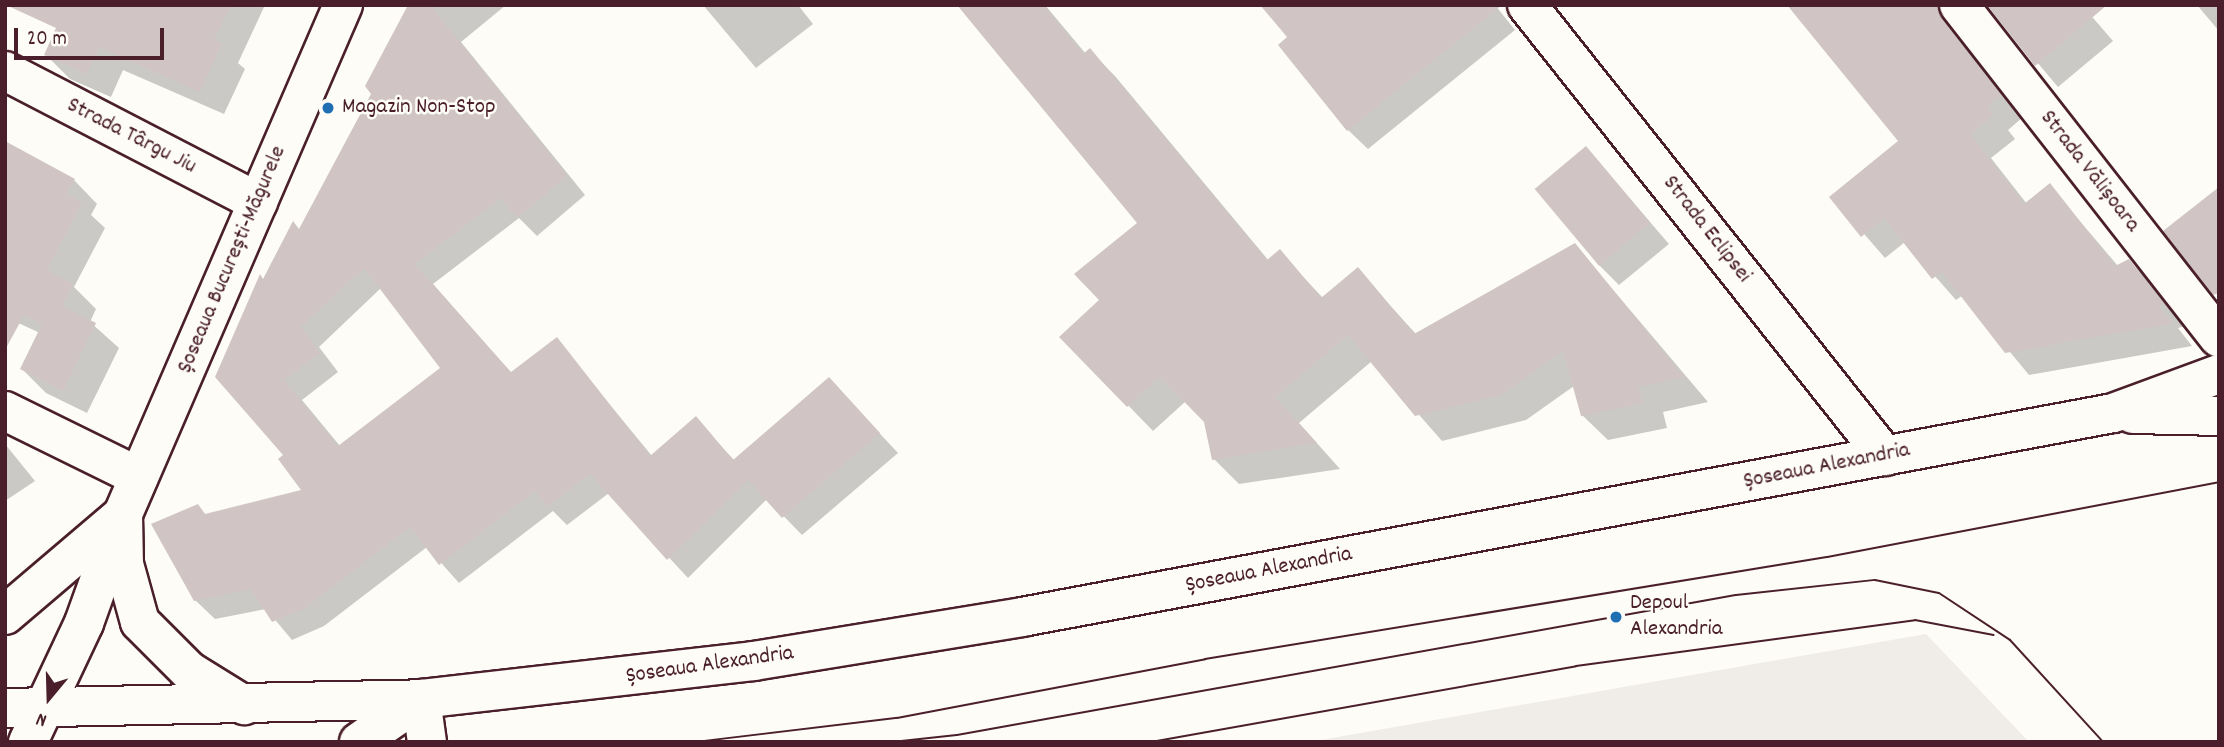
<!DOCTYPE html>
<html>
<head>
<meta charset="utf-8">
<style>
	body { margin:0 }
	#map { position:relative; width:2224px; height:747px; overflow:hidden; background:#fdfcf7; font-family:Dekko,sans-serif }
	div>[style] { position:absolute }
	.built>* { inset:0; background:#f0ece8 }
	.shadow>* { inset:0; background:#0003 }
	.building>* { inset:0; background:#d0c5c4; transform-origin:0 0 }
	.roads { filter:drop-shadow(2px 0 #4a1f2b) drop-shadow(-2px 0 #4a1f2b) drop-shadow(0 2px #4a1f2b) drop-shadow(0 -2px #4a1f2b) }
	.street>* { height:38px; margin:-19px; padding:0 19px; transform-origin:19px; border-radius:19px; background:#fdfcf7 }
	.secondary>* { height:38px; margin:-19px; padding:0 19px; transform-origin:19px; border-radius:19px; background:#fdfcf7 }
	.primary>* { height:38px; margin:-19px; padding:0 19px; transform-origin:19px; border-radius:19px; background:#fdfcf7 }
	.tram>* { height:2px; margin:-1px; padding:0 1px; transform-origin:1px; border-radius:1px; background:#4a1f2b }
	.dots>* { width:19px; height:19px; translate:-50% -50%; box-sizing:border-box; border:4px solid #fdfcf7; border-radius:50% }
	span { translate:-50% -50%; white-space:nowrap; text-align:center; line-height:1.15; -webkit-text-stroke:5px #fdfcf7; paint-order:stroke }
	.poi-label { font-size:23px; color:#4a1f2b }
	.left { translate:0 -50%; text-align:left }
	.street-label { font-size:23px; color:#4a1f2b }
	.frame { position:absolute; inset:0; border:7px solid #4a1f2b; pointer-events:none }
	.north { position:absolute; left:14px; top:663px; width:70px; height:70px; -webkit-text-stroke:5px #fdfcf7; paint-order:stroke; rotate:199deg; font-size:19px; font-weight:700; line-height:28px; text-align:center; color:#4a1f2b }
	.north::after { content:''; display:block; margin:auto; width:24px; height:32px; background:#4a1f2b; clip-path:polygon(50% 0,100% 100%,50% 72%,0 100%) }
	.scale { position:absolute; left:14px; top:28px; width:150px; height:32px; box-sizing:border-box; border:4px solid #4a1f2b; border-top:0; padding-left:9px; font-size:21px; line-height:24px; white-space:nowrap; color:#4a1f2b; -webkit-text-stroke:5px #fdfcf7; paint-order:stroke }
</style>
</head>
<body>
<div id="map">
	<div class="built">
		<i style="clip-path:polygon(1926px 634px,2029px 742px,1315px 741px)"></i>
	</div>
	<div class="shadow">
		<i style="clip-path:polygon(67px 5px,265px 5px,238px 63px,245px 69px,224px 114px,123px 70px,111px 97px,70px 79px,46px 55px)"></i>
		<i style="clip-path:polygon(evenodd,410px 5px,506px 5px,461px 42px,585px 195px,537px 236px,519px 218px,433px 284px,512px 374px,556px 339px,652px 456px,696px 419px,735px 461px,829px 379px,898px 453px,802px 535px,767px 499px,688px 578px,609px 493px,567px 525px,553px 511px,459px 583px,427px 547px,324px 626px,292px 640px,266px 609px,215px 619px,195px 600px,198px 506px,206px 515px,304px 491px,286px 455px,264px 281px,300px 231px,373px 94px,410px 5px,381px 288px,442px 368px,340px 446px,302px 400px,338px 372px,319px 347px,381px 288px)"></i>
		<i style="clip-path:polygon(703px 5px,798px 5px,813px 24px,756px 68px)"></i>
		<i style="clip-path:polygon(959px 5px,1045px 5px,1086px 54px,1090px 51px,1115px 76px,1269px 261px,1280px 252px,1323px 298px,1358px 270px,1416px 334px,1575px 245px,1708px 402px,1663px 412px,1667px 428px,1608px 440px,1582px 415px,1574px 386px,1526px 420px,1442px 441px,1372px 361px,1299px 423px,1340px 469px,1239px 484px,1214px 459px,1205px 421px,1186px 401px,1153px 431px,1062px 337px,1101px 300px,1139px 223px)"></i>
		<i style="clip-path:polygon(1495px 5px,1515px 30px,1368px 149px,1348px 130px,1290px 37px)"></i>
		<i style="clip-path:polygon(1790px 5px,1979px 5px,1960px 20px,1963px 42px,2022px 118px,2008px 130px,2015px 139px,1991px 158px,2027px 204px,2050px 186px,2118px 266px,2129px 261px,2151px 283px,2185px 326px,2178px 328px,2192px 346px,2029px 375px,1963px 295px,1956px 300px,1905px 242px,1885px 258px,1832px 197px,1900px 142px)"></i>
		<i style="clip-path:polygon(1981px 5px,2082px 5px,2113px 41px,2058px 87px,1993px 10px)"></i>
		<i style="clip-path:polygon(2197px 5px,2219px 5px,2219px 31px)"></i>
		<i style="clip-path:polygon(5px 143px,74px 180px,97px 204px,91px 215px,105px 228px,74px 287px,96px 309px,90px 322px,119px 348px,87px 413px,46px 393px,22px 369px,40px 333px,5px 317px)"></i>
		<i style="clip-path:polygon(1586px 148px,1669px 244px,1619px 285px,1599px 265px)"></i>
		<i style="clip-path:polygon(5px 444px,35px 481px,5px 501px)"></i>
	</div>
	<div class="building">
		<i style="clip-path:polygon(6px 5px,231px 5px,214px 40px,222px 43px,200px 92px,99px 47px,87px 74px,44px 55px,56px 28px)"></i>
		<i style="clip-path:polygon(evenodd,408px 5px,430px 5px,567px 176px,517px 218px,501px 198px,415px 264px,511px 372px,557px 337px,650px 456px,696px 416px,733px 460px,829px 377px,880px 433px,782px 518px,748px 480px,667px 560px,590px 474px,547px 507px,535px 491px,439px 565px,410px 527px,305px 608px,272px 622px,251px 589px,194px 601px,151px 524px,198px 504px,205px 514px,301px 490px,278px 459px,283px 455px,215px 377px,260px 274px,263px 279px,293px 221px,299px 229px,371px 94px,365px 86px,408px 5px,364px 268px,440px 368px,338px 446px,284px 380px,320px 353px,301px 327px,364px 268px)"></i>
		<i style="clip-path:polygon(957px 5px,1043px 5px,1083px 54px,1090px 48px,1267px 260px,1280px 249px,1321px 298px,1358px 267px,1414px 334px,1575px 243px,1684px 377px,1638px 387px,1643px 403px,1581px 416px,1563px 351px,1501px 395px,1415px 416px,1348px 335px,1275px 397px,1317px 443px,1212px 460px,1204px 422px,1160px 377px,1127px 407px,1059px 337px,1099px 300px,1074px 274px,1137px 223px)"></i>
		<i style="clip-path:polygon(1260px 5px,1502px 5px,1347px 131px,1278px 45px,1287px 37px)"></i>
		<i style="clip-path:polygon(1787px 5px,1938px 5px,1942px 18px,2001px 95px,1987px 107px,1994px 115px,1970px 134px,2024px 204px,2050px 183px,2115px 266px,2129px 259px,2165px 304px,2158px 306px,2172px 324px,2005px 353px,1942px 272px,1932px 279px,1884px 218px,1861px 237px,1829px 197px,1898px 141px)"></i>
		<i style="clip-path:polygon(1987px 5px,2107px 5px,2035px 66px)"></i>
		<i style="clip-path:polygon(5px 141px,75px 179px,66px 194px,82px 203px,47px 270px,73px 284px,62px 306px,96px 323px,63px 391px,20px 369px,42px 324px,24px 315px,5px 350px)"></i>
		<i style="left:1586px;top:146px;width:100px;height:67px;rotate:50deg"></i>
		<i style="clip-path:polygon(2219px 187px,2219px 293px,2213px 295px,2163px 231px)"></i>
	</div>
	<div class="roads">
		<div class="street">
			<i style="left:1527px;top:5px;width:576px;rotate:51.56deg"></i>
			<i style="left:1959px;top:5px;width:422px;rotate:52deg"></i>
			<i style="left:5px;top:71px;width:285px;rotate:27.4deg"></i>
			<i style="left:5px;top:411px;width:149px;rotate:26.2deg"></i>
			<i style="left:421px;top:699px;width:43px;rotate:82.1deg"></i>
		</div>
		<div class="secondary">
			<i style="left:5px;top:615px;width:150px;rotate:-40.4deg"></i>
			<i style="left:28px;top:742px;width:132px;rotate:-64.8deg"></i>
			<i style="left:84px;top:623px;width:116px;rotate:-70.3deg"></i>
			<i style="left:123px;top:514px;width:555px;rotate:-66.63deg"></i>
		</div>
		<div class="primary">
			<i style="left:2133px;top:414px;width:86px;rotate:1.3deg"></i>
			<i style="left:123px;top:514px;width:50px;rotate:88.9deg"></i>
			<i style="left:124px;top:564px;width:60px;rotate:74.6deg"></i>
			<i style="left:140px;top:622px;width:69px;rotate:45deg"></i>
			<i style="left:189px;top:671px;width:65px;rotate:31.7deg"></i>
			<i style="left:5px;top:708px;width:416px;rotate:-1.2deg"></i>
			<i style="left:421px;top:699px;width:335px;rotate:-6.5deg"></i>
			<i style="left:754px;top:661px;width:272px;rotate:-9.3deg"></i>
			<i style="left:1022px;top:617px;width:1110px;rotate:-10.59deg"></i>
			<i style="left:2113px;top:413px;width:113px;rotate:-20.2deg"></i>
			<i style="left:359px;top:742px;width:75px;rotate:-34.7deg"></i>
		</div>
	</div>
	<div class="tram">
		<i style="left:695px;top:742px;width:203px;rotate:-6.8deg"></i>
		<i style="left:897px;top:718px;width:314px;rotate:-10.8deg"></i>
		<i style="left:1205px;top:659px;width:630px;rotate:-9.31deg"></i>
		<i style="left:1827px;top:557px;width:399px;rotate:-10.8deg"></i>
		<i style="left:892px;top:742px;width:65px;rotate:-6.1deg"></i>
		<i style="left:957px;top:735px;width:791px;rotate:-10.19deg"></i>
		<i style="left:1736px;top:595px;width:140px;rotate:-6.2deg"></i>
		<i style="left:1875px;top:580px;width:65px;rotate:11.5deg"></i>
		<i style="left:1939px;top:593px;width:85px;rotate:33.5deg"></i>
		<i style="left:2010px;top:640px;width:138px;rotate:47.6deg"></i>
		<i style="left:1151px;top:742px;width:432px;rotate:-10.1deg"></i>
		<i style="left:1576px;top:666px;width:342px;rotate:-7.7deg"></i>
		<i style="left:1915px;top:620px;width:80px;rotate:10.8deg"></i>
	</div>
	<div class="dots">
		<i style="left:328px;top:108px;background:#1f6fb2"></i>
		<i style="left:1616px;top:617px;background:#1f6fb2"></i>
	</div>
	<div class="poi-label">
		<span class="left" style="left:342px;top:108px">Magazin Non-Stop</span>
		<span class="left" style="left:1630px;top:617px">Depoul<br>Alexandria</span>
	</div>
	<div class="street-label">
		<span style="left:131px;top:137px;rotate:27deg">Strada Târgu Jiu</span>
		<span style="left:2089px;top:172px;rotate:52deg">Strada Vălișoara</span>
		<span style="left:1706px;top:230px;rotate:52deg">Strada Eclipsei</span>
		<span style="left:233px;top:260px;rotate:-67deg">Șoseaua București-Măgurele</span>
		<span style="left:1827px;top:467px;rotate:-11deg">Șoseaua Alexandria</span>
		<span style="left:1269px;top:571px;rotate:-11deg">Șoseaua Alexandria</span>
		<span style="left:710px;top:666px;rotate:-8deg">Șoseaua Alexandria</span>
	</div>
	<div class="frame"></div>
	<div class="north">N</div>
	<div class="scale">20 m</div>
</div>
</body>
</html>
